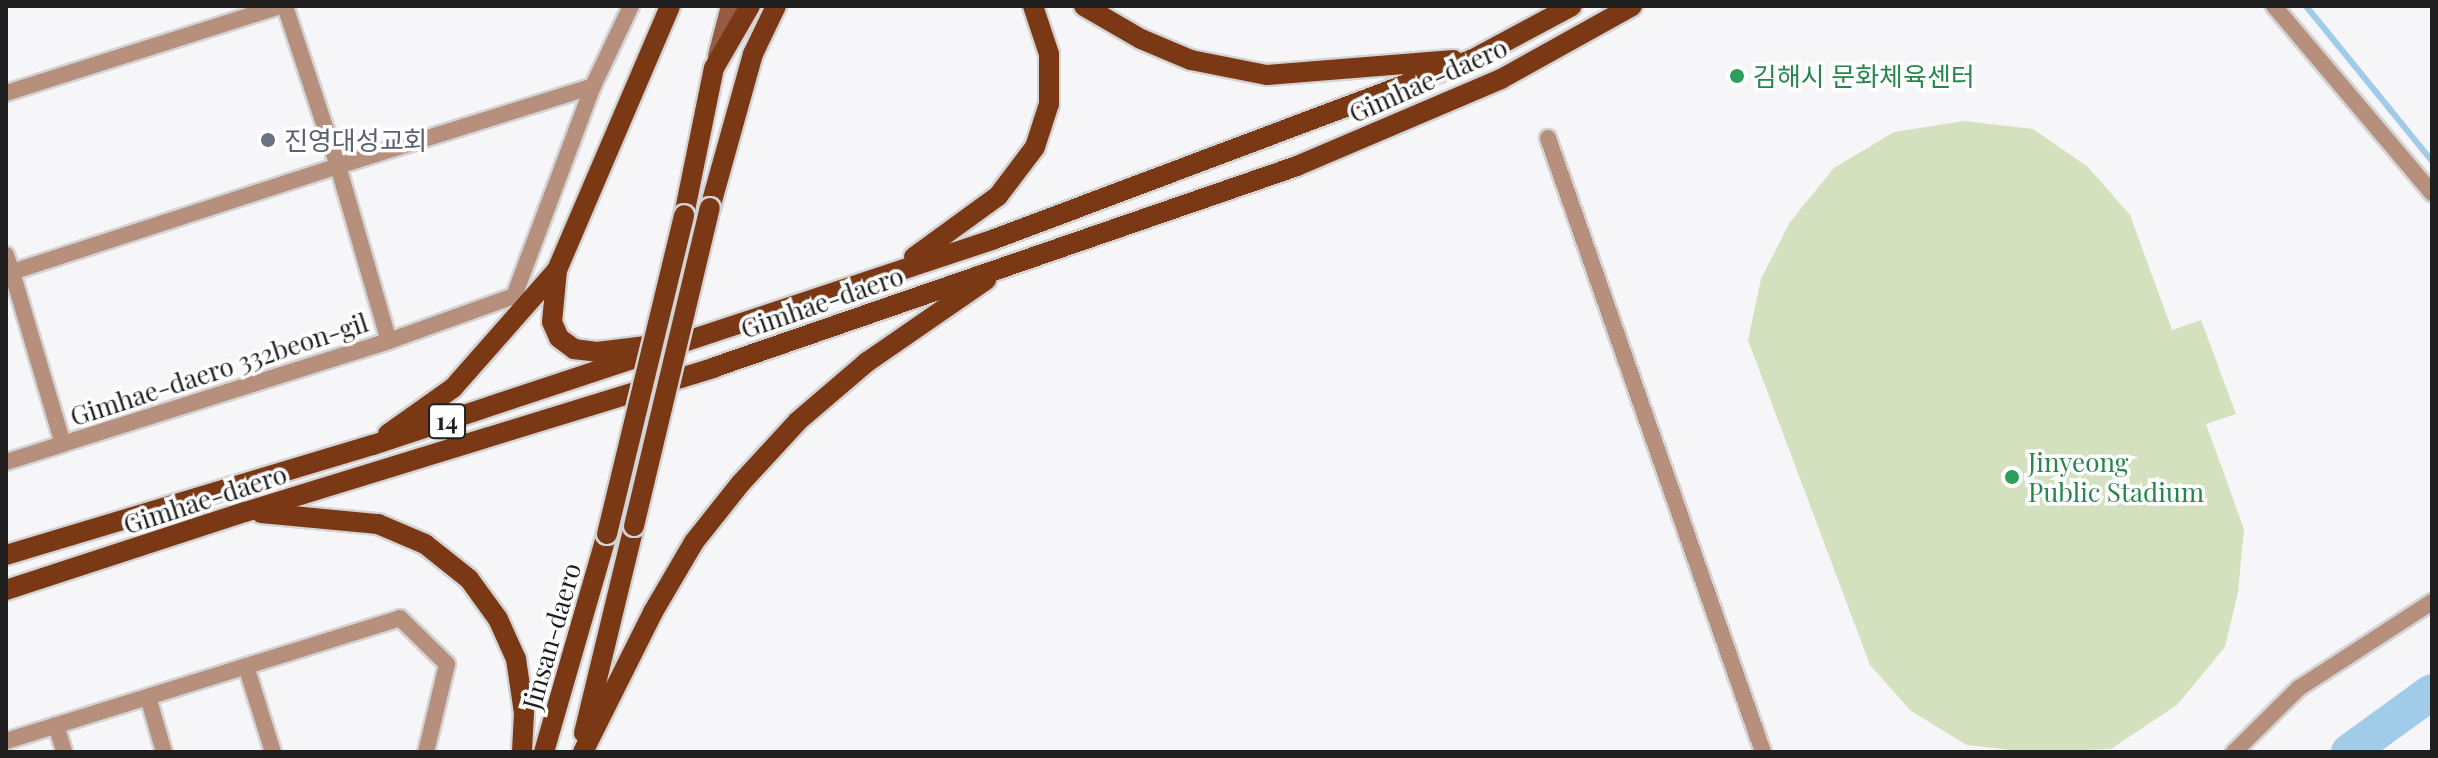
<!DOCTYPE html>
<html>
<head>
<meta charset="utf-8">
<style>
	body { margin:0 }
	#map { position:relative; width:2438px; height:758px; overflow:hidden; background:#f6f6f8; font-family:"Playfair Display","Noto Sans KR",serif }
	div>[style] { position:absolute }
	.green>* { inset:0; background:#d4e1be }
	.stream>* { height:6px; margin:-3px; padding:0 3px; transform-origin:3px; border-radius:3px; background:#a0ccea }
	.river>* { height:36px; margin:-18px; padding:0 18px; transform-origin:18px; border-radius:18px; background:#a0ccea }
	.roads { filter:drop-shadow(2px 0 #d4d4d5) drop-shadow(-2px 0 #d4d4d5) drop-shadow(0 2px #d4d4d5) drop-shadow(0 -2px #d4d4d5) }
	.minor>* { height:16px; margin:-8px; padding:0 8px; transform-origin:8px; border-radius:8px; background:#b78f7d }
	.secondary>* { height:20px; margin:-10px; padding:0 10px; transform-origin:10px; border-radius:10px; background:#955c43 }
	.primary>* { height:20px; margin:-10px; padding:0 10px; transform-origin:10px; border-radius:10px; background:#7b3815 }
	.bridges { filter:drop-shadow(2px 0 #d4d4d5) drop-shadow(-2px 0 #d4d4d5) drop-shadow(0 2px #d4d4d5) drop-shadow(0 -2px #d4d4d5) }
	.primary-bridge>* { height:20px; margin:-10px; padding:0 10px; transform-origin:10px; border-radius:10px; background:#7b3815 }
	.dots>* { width:22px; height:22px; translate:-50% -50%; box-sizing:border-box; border:4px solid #fff; border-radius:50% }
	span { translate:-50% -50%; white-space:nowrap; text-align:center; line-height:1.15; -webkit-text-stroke:7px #fff; paint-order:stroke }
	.shield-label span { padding:2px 6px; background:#fff; border:2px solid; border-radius:6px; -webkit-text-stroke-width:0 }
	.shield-label { font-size:24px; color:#1f1f1f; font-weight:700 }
	.leisure-label { font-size:26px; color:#27864d }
	.left { translate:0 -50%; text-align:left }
	.street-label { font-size:26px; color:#1f1f1f }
	.worship-label { font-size:26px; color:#5b616d }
	.frame { position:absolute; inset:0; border:8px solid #1f1f1f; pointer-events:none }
</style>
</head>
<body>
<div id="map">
	<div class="green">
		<i style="clip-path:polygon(1964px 121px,2033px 129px,2088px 167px,2130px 215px,2172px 330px,2201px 320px,2236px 414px,2206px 424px,2244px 529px,2238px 592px,2225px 647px,2177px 705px,2111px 749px,2027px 752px,1967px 745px,1911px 711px,1870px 665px,1748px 340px,1761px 279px,1790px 222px,1834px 168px,1894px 132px)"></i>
	</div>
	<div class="stream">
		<i style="left:2306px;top:6px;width:200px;rotate:50.9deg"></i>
	</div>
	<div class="river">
		<i style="left:2349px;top:752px;width:102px;rotate:-35.9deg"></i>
	</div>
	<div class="roads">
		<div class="minor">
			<i style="left:285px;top:6px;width:169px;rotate:71.7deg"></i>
			<i style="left:338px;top:166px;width:267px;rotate:-17.4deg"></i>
			<i style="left:593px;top:86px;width:224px;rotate:110.6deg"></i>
			<i style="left:514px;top:296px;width:133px;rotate:160.2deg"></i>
			<i style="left:2274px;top:6px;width:245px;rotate:49.8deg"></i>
			<i style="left:593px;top:86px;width:89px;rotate:-64.6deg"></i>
			<i style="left:6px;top:93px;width:287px;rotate:-17.6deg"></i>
			<i style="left:1548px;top:138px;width:651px;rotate:70.7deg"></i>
			<i style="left:6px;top:255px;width:18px;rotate:71deg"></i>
			<i style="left:12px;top:272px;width:343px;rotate:-18deg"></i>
			<i style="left:338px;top:166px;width:182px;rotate:73.8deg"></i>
			<i style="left:389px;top:341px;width:342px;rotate:162.5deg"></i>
			<i style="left:6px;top:274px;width:6px;rotate:-18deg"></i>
			<i style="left:12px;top:272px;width:179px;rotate:73.5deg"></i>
			<i style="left:63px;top:444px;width:60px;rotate:162.5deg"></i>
			<i style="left:246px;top:666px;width:90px;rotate:72.6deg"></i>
			<i style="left:148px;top:697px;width:57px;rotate:73.8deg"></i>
			<i style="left:56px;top:725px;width:28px;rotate:73deg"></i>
			<i style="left:6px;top:741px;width:413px;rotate:-17.3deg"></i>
			<i style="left:400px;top:618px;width:66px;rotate:44.4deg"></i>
			<i style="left:447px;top:664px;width:90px;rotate:103.4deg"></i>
			<i style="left:2234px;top:752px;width:91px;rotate:-44.6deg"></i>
			<i style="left:2299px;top:688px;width:158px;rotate:-32.9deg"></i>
		</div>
		<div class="secondary">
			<i style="left:718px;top:56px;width:52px;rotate:-75.4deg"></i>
		</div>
		<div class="primary">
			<i style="left:1084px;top:6px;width:66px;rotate:30.1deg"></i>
			<i style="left:1141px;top:39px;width:54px;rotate:22.8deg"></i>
			<i style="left:1191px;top:60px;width:77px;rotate:11.2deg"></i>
			<i style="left:1267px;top:75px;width:187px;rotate:-4.6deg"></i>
			<i style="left:710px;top:208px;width:160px;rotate:-74.4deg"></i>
			<i style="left:753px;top:54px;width:53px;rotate:-64.4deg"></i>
			<i style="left:684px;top:215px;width:150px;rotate:-78.5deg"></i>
			<i style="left:714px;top:68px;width:72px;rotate:-59.9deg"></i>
			<i style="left:914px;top:257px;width:104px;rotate:-36deg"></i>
			<i style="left:998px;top:196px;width:61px;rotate:-52.9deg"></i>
			<i style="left:1035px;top:147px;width:45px;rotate:-72deg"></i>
			<i style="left:1049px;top:104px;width:50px;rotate:-90deg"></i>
			<i style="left:1049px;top:54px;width:51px;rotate:-108.4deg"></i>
			<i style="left:557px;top:270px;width:52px;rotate:95.5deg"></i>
			<i style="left:552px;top:322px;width:17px;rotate:66deg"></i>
			<i style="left:559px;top:338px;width:19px;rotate:36deg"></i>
			<i style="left:574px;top:349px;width:23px;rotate:7deg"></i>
			<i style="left:597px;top:352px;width:58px;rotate:-6.9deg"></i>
			<i style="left:388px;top:434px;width:80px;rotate:-35.3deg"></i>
			<i style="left:453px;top:388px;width:157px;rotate:-48.6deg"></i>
			<i style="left:557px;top:270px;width:287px;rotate:-66.8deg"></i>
			<i style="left:261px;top:513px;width:118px;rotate:5.4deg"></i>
			<i style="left:378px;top:524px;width:51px;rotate:23.1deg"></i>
			<i style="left:425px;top:544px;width:56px;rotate:38.5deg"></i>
			<i style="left:469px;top:579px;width:49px;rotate:54.1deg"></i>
			<i style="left:498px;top:619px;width:44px;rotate:65.8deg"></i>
			<i style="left:516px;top:659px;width:55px;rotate:81.6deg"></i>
			<i style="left:524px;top:713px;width:39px;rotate:93deg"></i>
			<i style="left:6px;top:555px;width:383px;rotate:-16.7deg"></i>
			<i style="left:373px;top:445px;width:652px;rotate:-18.32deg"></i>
			<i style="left:992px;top:240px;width:514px;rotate:-20.62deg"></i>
			<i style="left:1473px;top:59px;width:112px;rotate:-28.2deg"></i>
			<i style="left:6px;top:590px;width:251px;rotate:-18.1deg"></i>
			<i style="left:245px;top:512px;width:492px;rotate:-17.1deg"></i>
			<i style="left:715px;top:367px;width:616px;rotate:-19.05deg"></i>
			<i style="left:1297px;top:166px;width:222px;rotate:-23.1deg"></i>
			<i style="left:1501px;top:79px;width:150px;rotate:-29.1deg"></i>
			<i style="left:584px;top:733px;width:213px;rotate:-76.4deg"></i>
			<i style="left:544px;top:752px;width:227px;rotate:-73.9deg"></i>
			<i style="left:583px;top:752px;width:157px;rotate:-63.4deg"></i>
			<i style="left:653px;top:612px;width:81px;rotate:-59.6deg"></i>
			<i style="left:694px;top:542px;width:75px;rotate:-51.5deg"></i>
			<i style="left:741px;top:483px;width:84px;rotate:-47.4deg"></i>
			<i style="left:798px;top:421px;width:91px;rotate:-40.5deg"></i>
			<i style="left:867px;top:362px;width:145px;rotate:-34.6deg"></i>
		</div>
	</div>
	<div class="bridges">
		<div class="primary-bridge">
			<i style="left:634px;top:526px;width:327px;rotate:-76.6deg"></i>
			<i style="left:607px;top:534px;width:328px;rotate:-76.4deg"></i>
		</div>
	</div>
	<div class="dots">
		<i style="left:1737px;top:76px;background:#2e9e5b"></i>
		<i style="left:268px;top:140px;background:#6b7280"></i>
		<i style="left:2012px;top:477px;background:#2e9e5b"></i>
	</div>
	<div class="shield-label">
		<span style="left:447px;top:421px">14</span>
	</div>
	<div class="leisure-label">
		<span class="left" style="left:1753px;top:76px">김해시 문화체육센터</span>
		<span class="left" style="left:2028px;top:477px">Jinyeong<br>Public Stadium</span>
	</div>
	<div class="street-label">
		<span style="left:1428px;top:80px;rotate:-24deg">Gimhae-daero</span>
		<span style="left:822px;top:302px;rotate:-19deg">Gimhae-daero</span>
		<span style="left:219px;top:369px;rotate:-18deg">Gimhae-daero 332beon-gil</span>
		<span style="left:205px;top:499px;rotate:-18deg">Gimhae-daero</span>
		<span style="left:551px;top:636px;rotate:-74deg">Jinsan-daero</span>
	</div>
	<div class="worship-label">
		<span class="left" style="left:284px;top:140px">진영대성교회</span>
	</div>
	<div class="frame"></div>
</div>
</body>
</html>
